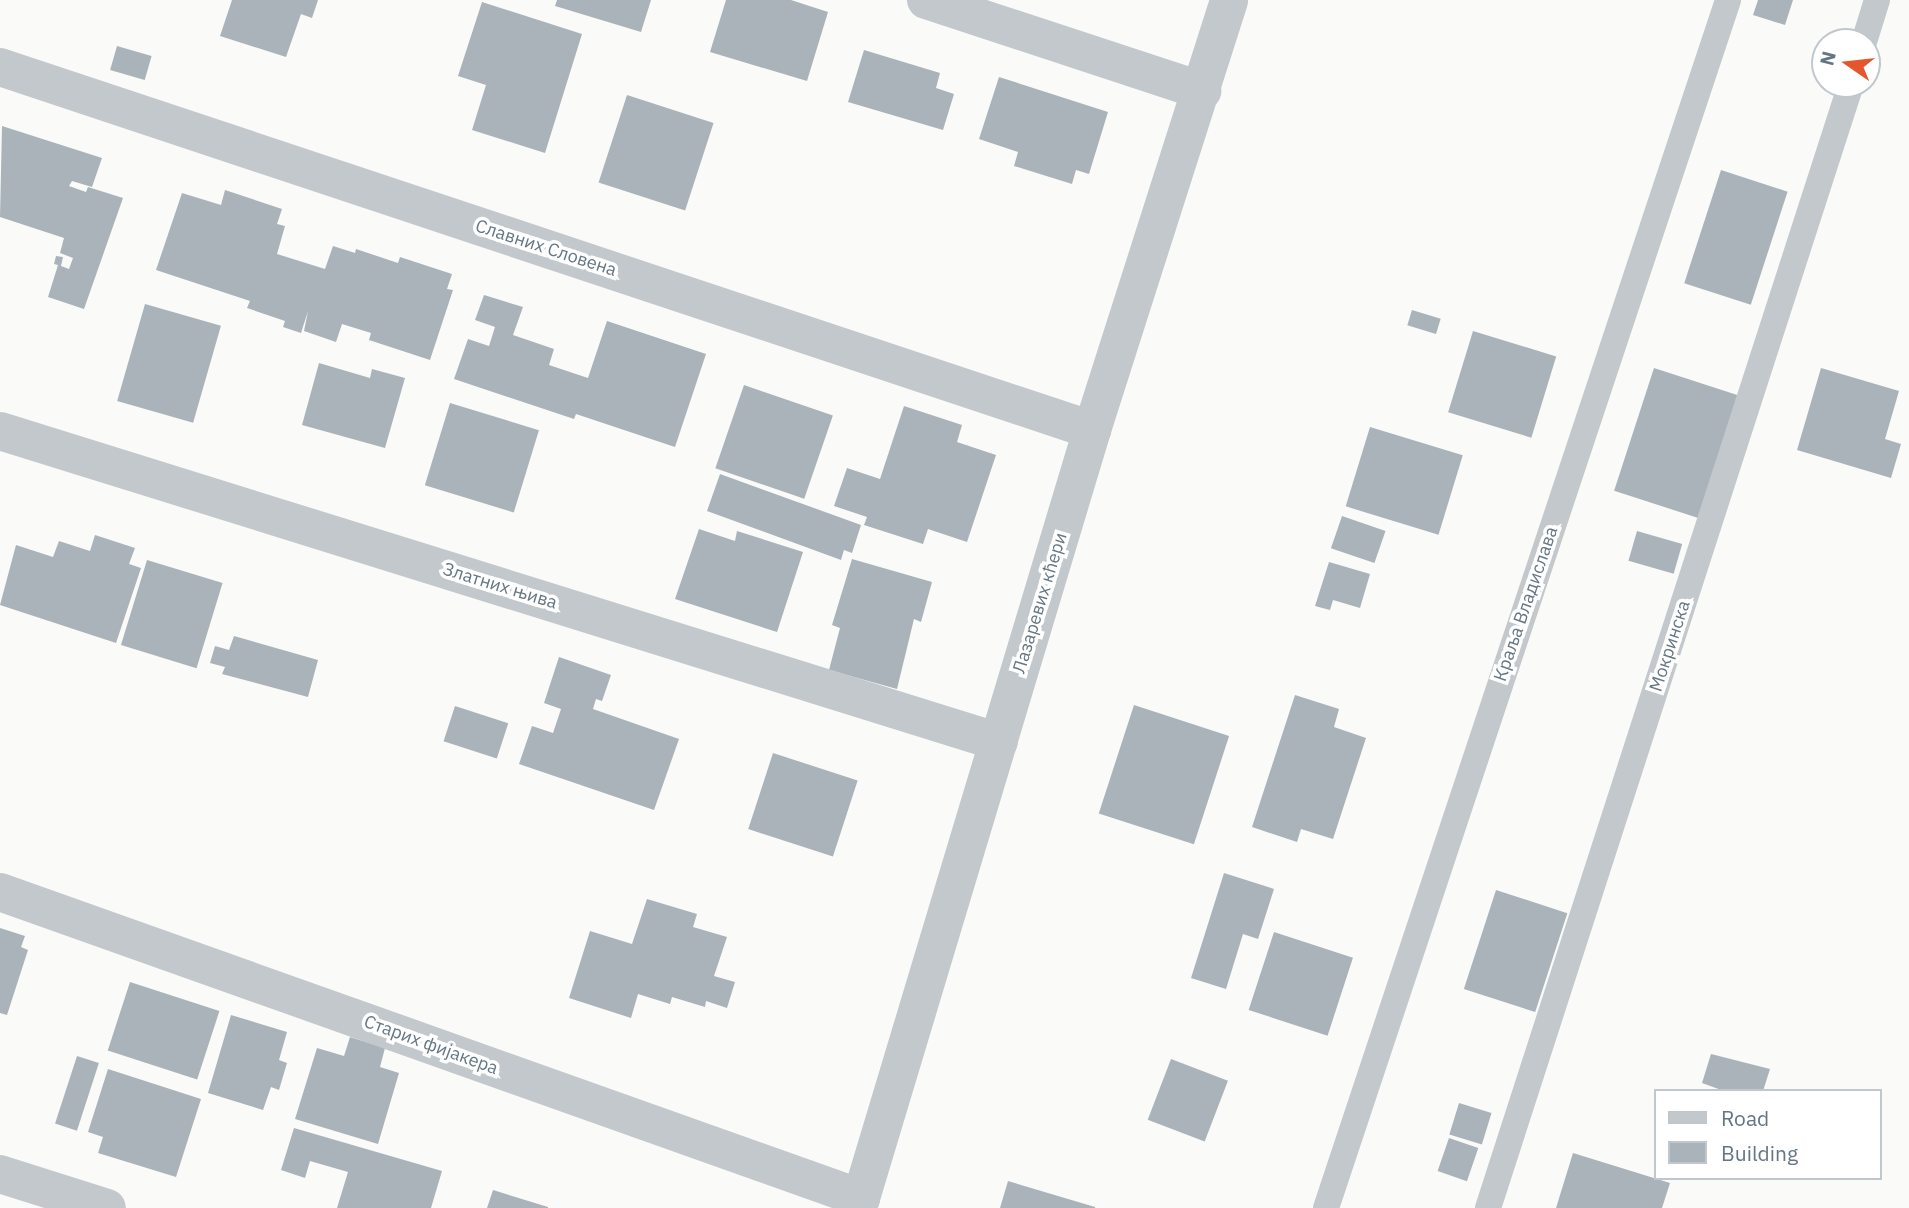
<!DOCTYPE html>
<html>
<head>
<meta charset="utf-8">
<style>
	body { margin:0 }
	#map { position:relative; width:1909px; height:1208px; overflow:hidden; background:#fafaf8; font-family:"IBM Plex Sans",sans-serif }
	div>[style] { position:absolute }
	.building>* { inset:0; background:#aab3b9; transform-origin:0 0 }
	.service>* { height:26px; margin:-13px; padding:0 13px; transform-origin:13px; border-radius:13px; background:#c3c8cc }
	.minor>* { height:38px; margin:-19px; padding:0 19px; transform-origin:19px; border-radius:19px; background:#c3c8cc }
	span { translate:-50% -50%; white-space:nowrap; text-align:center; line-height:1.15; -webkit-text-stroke:7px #fff; paint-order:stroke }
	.street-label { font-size:18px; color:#657683 }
	.legend { position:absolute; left:1654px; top:1089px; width:228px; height:91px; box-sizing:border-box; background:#fff; border:2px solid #c1c8cd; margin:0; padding:9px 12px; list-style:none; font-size:21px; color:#657683 }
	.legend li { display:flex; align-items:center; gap:14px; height:35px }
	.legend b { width:35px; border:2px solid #c1c8cd }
	.north { position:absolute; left:1811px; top:28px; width:70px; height:70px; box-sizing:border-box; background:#fff; border:2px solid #c1c8cd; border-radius:50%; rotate:284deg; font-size:19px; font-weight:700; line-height:28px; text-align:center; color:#657683 }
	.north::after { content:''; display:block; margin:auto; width:24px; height:32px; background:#e4572e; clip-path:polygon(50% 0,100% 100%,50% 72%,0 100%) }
</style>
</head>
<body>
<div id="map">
	<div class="building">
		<i style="clip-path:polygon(232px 0,318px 0,312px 18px,301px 14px,286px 57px,220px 36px)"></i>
		<i style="clip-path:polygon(557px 0,651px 0,641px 32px,555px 6px)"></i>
		<i style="clip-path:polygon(726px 0,791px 0,828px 12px,807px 81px,710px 52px)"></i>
		<i style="clip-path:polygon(1758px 0,1793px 0,1785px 25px,1753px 15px)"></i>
		<i style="clip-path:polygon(482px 2px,582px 34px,545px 153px,472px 130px,486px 85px,458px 76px)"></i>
		<i style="left:117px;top:46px;width:36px;height:25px;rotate:16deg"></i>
		<i style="clip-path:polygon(864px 50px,940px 73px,936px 88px,954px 94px,943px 130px,848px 102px)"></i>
		<i style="clip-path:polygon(999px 77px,1108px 112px,1089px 174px,1076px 170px,1072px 184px,1014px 166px,1018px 152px,979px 139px)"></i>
		<i style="left:627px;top:95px;width:91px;height:92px;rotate:18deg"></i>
		<i style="clip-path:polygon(2px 126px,102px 158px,92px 187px,72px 181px,69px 186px,86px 192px,88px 187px,123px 198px,84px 309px,48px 297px,58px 265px,54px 264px,56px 256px,63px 257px,61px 266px,69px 269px,73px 258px,60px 253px,64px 238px,0 217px)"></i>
		<i style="left:1721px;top:170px;width:70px;height:119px;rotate:18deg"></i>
		<i style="clip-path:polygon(225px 190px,282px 209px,277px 224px,285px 226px,277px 254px,325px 269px,333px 246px,355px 253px,356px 249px,398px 263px,400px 257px,452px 274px,447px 289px,453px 290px,430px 360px,369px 340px,371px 333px,342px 324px,336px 342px,304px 331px,308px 311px,301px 333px,283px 327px,285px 321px,247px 308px,250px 301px,156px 270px,182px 193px,221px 205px)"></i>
		<i style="clip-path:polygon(484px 295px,523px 307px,513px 335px,554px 349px,549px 365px,588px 378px,607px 321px,706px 354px,675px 447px,576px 414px,574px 419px,454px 379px,468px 339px,489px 346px,495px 327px,475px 320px)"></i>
		<i style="left:145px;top:304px;width:79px;height:101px;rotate:16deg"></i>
		<i style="left:1412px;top:310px;width:30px;height:16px;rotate:17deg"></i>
		<i style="left:1473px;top:331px;width:87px;height:85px;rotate:17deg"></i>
		<i style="clip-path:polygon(319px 363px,370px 378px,372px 369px,405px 378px,385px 448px,302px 425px)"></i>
		<i style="left:1654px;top:368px;width:90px;height:129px;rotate:18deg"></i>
		<i style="clip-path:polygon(1821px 368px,1899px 391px,1885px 439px,1901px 444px,1891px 478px,1797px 450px)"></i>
		<i style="left:744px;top:385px;width:94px;height:88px;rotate:19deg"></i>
		<i style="left:450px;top:403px;width:93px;height:86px;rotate:17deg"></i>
		<i style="clip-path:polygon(904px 406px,962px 425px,957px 442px,996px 455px,967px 542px,928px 529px,923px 544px,864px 525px,867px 517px,834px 506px,847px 468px,880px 479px)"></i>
		<i style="left:1370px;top:427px;width:97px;height:83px;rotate:17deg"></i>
		<i style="clip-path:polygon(720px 474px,861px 525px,852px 553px,844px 550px,841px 560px,707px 511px)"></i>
		<i style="left:1342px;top:516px;width:46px;height:34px;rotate:19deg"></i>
		<i style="clip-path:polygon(699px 529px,735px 541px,737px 531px,803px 552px,777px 632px,675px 599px)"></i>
		<i style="left:1637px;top:531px;width:47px;height:31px;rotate:16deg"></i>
		<i style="clip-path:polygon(95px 535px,135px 548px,129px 564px,141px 568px,116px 643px,0 605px,16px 545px,53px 557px,59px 541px,90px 551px)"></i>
		<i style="clip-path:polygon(852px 559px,932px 582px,921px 622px,914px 619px,897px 689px,829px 670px,840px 628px,832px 625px)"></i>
		<i style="left:147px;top:560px;width:79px;height:89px;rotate:17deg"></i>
		<i style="clip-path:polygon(1329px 562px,1370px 574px,1360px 608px,1333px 600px,1330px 610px,1315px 606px)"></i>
		<i style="clip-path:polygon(234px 636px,318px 660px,308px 697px,222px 674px,225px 667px,210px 663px,215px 646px,229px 650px)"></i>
		<i style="clip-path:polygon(559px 657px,611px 675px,602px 701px,596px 699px,593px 709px,679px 739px,654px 810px,519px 764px,532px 726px,553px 733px,561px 709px,544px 703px)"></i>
		<i style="clip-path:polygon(1295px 695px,1339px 709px,1334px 727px,1366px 738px,1333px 839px,1301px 829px,1297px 842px,1252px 827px)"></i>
		<i style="left:1134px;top:705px;width:100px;height:114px;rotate:18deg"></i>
		<i style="left:455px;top:706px;width:56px;height:37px;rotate:18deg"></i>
		<i style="left:773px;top:753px;width:89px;height:80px;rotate:18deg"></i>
		<i style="clip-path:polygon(1224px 873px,1274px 889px,1258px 939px,1243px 934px,1226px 989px,1191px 978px)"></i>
		<i style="left:1496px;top:890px;width:75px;height:104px;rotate:18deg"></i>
		<i style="clip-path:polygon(647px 899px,697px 914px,693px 927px,727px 937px,714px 976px,735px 982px,727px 1008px,706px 1001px,705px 1007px,672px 997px,670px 1004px,638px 994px,631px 1018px,569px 998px,590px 931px,632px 944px)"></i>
		<i style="clip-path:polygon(0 928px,25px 936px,21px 947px,28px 950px,7px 1015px,0 1013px)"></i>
		<i style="left:1274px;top:932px;width:83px;height:82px;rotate:18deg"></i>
		<i style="left:130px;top:982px;width:94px;height:72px;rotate:18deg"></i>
		<i style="clip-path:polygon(231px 1015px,287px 1032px,279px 1060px,287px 1063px,279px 1090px,271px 1087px,263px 1110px,208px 1093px)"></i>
		<i style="clip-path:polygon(350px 1037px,385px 1048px,380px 1067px,399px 1073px,378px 1144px,295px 1119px,317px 1048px,344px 1056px)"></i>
		<i style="clip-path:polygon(1711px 1054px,1770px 1069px,1763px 1091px,1724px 1091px,1702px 1083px)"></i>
		<i style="left:77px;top:1056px;width:23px;height:71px;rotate:18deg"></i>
		<i style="left:1171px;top:1059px;width:61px;height:65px;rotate:21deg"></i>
		<i style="clip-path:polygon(108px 1069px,201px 1099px,176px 1177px,98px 1153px,103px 1137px,88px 1132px)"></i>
		<i style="left:1459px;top:1103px;width:34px;height:33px;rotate:17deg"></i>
		<i style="clip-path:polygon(294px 1128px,442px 1171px,431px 1208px,337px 1208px,348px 1172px,310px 1161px,305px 1178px,281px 1170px)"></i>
		<i style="left:1449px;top:1138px;width:31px;height:35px;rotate:19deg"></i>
		<i style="clip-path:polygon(1573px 1153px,1670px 1183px,1662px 1208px,1556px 1208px)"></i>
		<i style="clip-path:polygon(1008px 1181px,1095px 1207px,1095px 1208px,1000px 1208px)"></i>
		<i style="clip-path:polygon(493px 1190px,548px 1207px,548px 1208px,487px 1208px)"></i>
	</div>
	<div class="service">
		<i style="left:1864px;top:42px;width:44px;rotate:-72.8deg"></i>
		<i style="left:1326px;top:1208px;width:1273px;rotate:-71.59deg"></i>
		<i style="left:1488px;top:1208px;width:1181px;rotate:-72.1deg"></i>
	</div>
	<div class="minor">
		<i style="left:926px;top:0;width:291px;rotate:18.2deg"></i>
		<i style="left:0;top:67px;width:1151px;rotate:18.39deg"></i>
		<i style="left:0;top:431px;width:1046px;rotate:17.29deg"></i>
		<i style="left:0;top:892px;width:914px;rotate:19.57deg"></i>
		<i style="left:0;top:1174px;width:112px;rotate:17.6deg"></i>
		<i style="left:858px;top:1208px;width:812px;rotate:-73.26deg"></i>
		<i style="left:1092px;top:430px;width:451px;rotate:-72.3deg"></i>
	</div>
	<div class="street-label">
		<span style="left:546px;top:248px;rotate:18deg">Славних Словена</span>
		<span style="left:500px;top:586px;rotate:17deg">Златних њива</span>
		<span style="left:1040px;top:603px;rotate:-73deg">Лазаревих кћери</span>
		<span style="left:1526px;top:604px;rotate:-71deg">Краља Владислава</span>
		<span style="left:1670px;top:646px;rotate:-72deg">Мокринска</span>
		<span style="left:431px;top:1045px;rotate:20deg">Старих фијакера</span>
	</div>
	<ul class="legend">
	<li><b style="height:9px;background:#c3c8cc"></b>Road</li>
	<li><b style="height:19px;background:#aab3b9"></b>Building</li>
	</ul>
	<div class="north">N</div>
</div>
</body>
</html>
